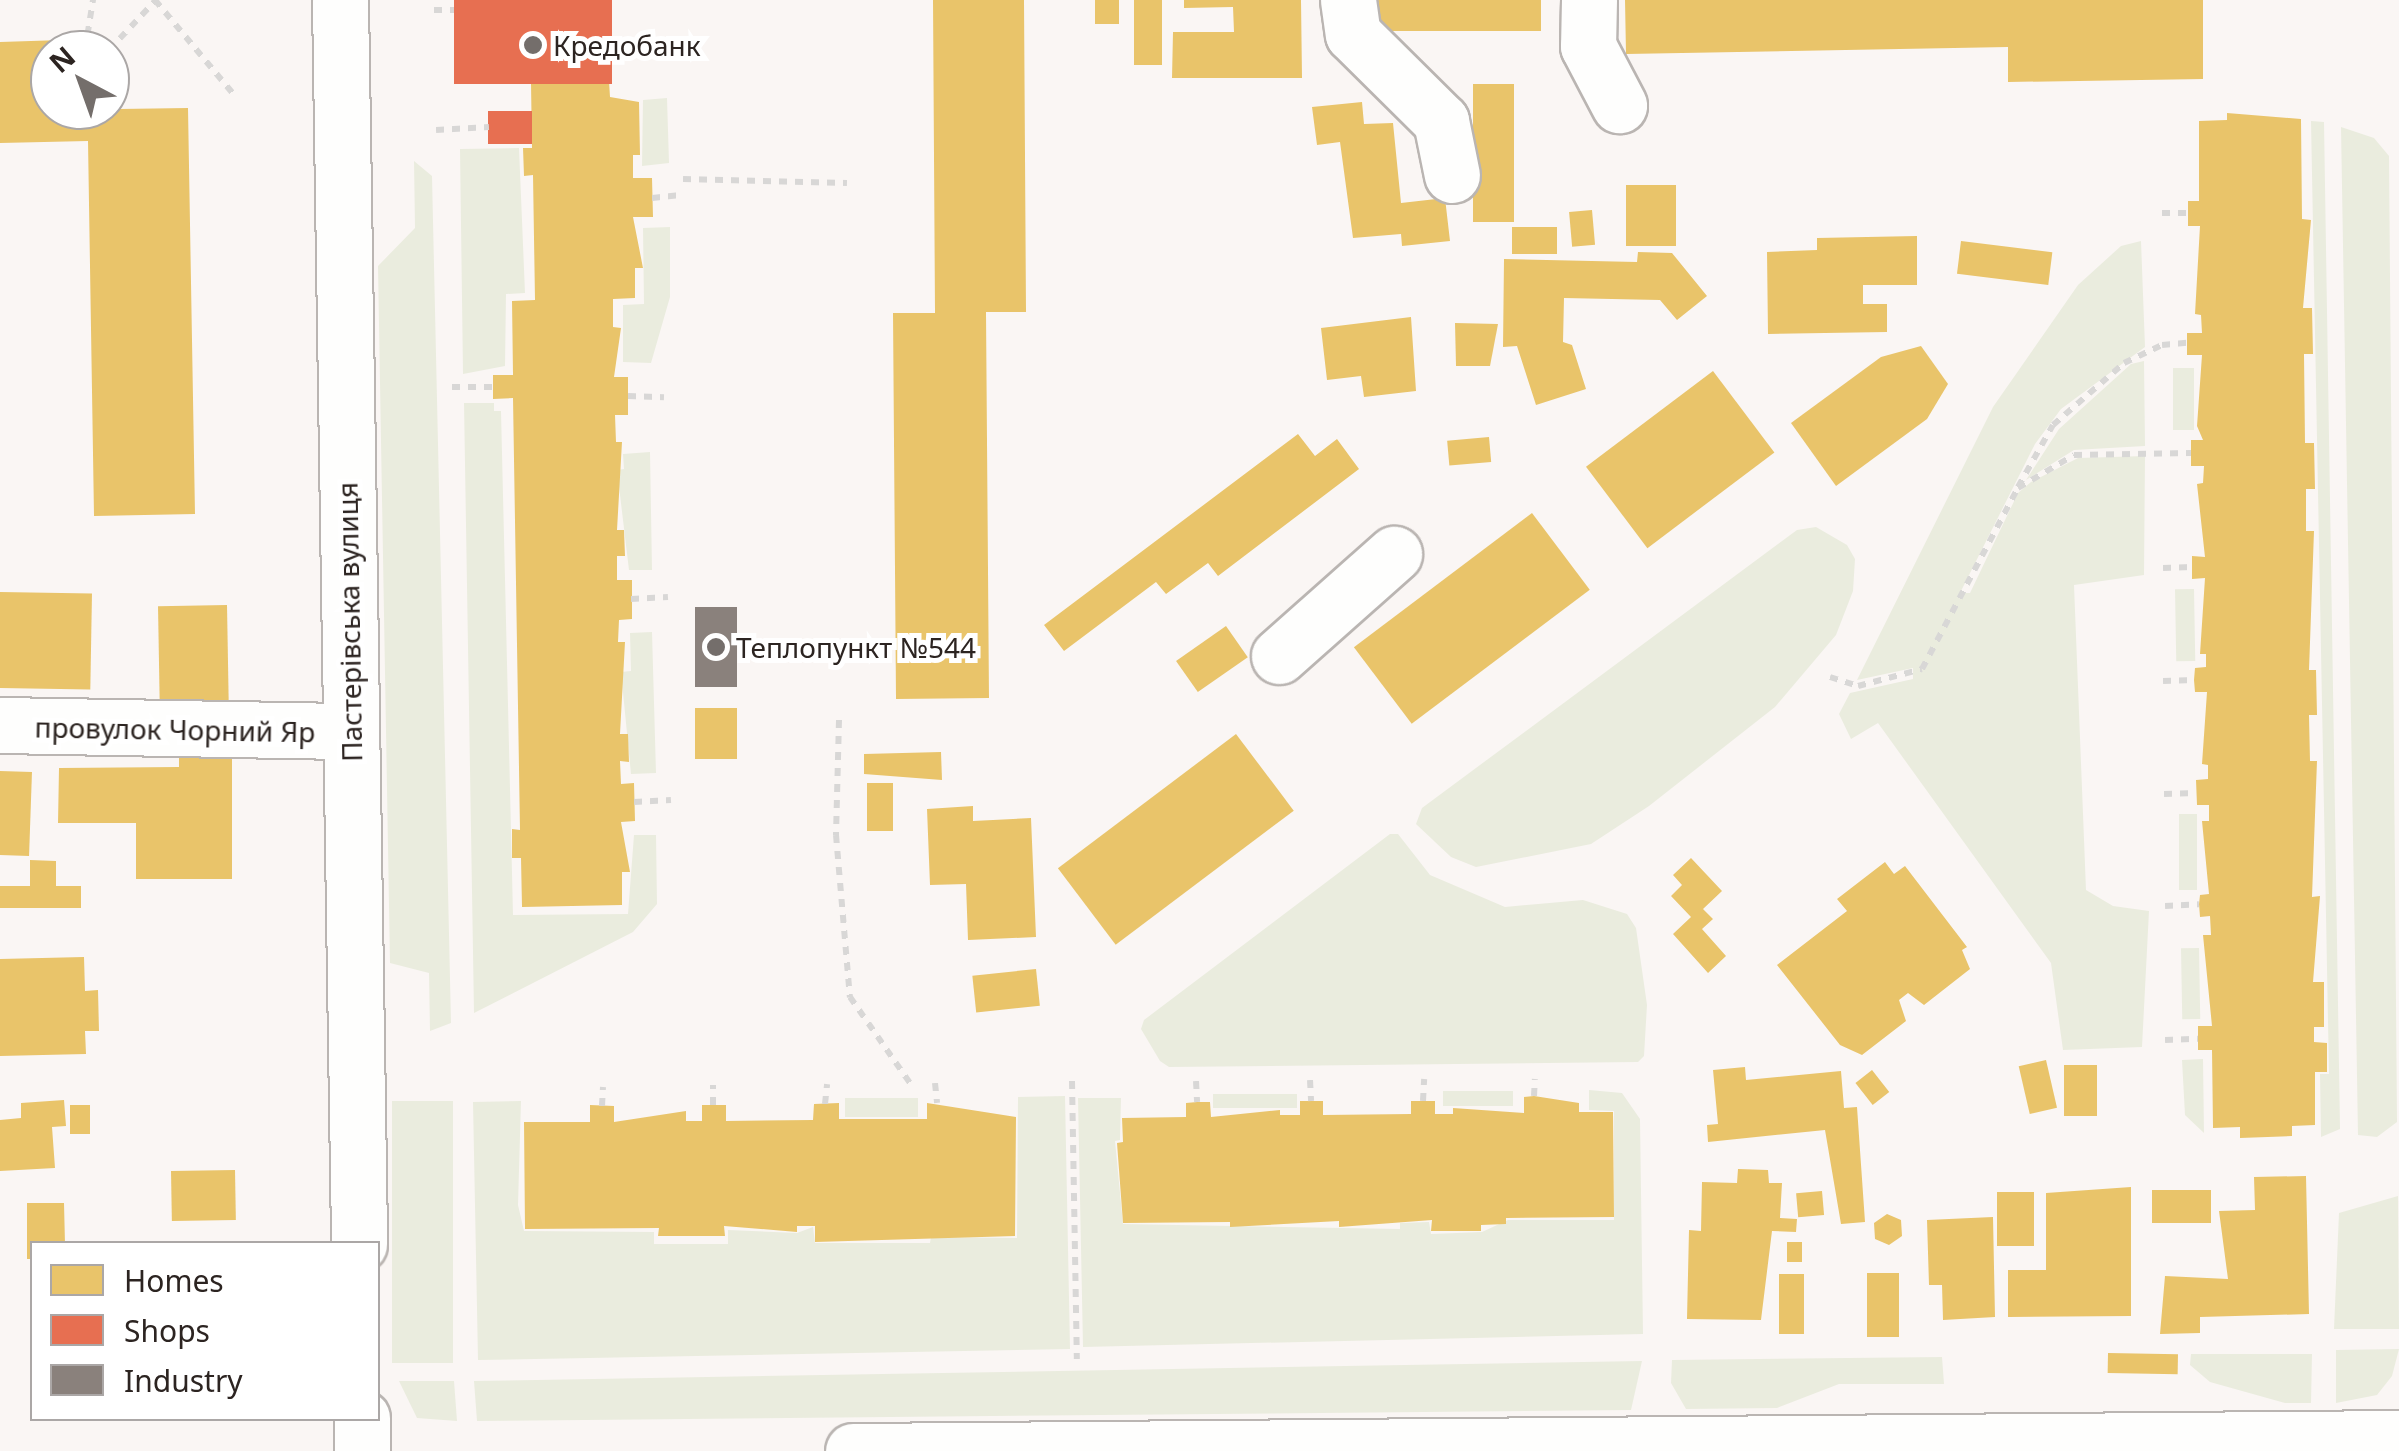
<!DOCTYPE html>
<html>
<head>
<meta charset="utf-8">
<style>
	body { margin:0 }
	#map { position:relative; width:2399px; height:1451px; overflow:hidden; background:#faf6f4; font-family:"Noto Sans",sans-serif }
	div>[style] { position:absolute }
	.green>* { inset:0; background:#eaecde; transform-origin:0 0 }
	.homes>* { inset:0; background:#e9c46a; transform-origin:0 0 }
	.shops>* { inset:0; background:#e76f51; transform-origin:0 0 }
	.industry>* { inset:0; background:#8a817c; transform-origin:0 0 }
	.path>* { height:6px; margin-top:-3px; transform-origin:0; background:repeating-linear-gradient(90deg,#d8d7d6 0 8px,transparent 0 16px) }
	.roads { filter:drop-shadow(2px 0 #bab5b2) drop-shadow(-2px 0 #bab5b2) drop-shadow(0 2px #bab5b2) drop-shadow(0 -2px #bab5b2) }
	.minor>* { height:55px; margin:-27.5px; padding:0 27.5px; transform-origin:27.5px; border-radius:27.5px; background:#fefefd }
	.major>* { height:55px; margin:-27.5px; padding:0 27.5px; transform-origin:27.5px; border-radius:27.5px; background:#fefefd }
	.dots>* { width:28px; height:28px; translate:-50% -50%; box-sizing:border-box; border:5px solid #fff; border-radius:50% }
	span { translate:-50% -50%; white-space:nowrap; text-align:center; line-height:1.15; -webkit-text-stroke:10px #fff; paint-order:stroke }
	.poi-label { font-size:28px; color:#2c2421 }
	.left { translate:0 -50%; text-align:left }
	.street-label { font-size:28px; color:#2c2421 }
	.legend { position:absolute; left:30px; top:1241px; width:350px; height:180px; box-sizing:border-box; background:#fff; border:2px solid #aba7a6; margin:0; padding:12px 18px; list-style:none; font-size:30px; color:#2c2421 }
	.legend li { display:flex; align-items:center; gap:20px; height:50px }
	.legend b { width:50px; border:2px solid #aba7a6 }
	.north { position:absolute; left:30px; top:30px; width:100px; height:100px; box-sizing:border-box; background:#fff; border:2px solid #aba7a6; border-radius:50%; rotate:319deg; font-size:28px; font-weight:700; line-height:40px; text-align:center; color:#2c2421 }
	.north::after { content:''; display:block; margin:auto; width:35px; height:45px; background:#746e6b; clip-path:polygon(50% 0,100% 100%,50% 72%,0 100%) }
</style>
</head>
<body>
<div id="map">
	<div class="green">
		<i style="clip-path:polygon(667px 98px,669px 163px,642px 166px,643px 100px)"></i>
		<i style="clip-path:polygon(2311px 121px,2324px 122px,2340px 1129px,2321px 1137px,2320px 1074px,2329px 1074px)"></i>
		<i style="clip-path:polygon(2341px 127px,2374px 138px,2389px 156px,2397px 1122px,2377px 1137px,2358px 1135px)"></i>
		<i style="clip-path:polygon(519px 148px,525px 293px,506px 294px,505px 366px,463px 374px,460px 149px)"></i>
		<i style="clip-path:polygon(414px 161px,432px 176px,451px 1023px,430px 1031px,429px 973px,390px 963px,378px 266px,415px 228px)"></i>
		<i style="clip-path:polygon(670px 227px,670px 297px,651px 363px,623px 362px,623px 305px,644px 304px,643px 228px)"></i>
		<i style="clip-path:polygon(2141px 241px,2145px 347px,2061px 409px,2035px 444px,1960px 593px,1970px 593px,2018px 493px,2031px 482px,2078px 458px,2145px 456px,2144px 575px,2074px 585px,2086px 890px,2113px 906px,2149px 911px,2142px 1047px,2063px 1050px,2051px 963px,1878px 723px,1851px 739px,1839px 714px,1850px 693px,1913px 679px,1913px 668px,1857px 680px,1993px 407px,2078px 285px,2121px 246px)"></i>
		<i style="clip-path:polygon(2144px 361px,2145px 446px,2074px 450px,2026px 480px,2059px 429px,2131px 364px)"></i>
		<i style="left:2173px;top:368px;width:21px;height:62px"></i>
		<i style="clip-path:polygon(464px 403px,494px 403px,494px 411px,501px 411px,513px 915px,628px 914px,634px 835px,656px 835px,657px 904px,633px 932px,474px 1013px)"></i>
		<i style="clip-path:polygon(650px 452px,652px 570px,629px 570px,617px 470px,624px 469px,623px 454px)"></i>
		<i style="clip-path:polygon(1816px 527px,1847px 545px,1855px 559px,1853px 591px,1836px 635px,1775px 707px,1649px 806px,1591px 844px,1476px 867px,1451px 857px,1416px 824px,1422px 808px,1797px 530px)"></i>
		<i style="left:2194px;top:589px;width:72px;height:19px;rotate:89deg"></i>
		<i style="clip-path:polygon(652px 632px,656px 773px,631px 774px,621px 672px,631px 671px,630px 633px)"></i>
		<i style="left:2179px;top:814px;width:18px;height:76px"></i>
		<i style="clip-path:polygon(1390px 834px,1398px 834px,1430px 875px,1505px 907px,1583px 900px,1627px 914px,1636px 928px,1647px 1005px,1644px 1056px,1638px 1062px,1169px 1067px,1160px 1061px,1141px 1029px,1144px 1020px)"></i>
		<i style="left:2199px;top:948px;width:71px;height:18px;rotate:89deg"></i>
		<i style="clip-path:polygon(2203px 1059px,2204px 1133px,2185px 1115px,2182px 1060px)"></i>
		<i style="clip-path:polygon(1589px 1090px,1622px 1093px,1640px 1119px,1643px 1334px,1083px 1347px,1078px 1098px,1121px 1098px,1120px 1140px,1115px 1141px,1123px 1224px,1400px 1229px,1400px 1223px,1429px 1222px,1431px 1234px,1482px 1232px,1508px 1220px,1614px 1220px,1614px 1111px,1589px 1110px)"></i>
		<i style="left:1513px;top:1091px;width:15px;height:70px;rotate:90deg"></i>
		<i style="left:1297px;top:1094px;width:14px;height:84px;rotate:90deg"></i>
		<i style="clip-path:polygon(1065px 1096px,1070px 1349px,478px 1360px,473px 1102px,521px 1101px,518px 1205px,524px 1231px,654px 1232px,654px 1244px,728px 1244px,728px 1230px,797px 1233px,813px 1227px,815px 1243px,930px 1243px,931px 1237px,1017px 1238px,1018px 1097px)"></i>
		<i style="left:918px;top:1098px;width:19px;height:73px;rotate:90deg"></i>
		<i style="left:453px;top:1101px;width:262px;height:61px;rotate:90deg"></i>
		<i style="clip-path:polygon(2398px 1196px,2399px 1329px,2334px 1329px,2339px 1213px)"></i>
		<i style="clip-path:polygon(2399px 1349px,2392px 1376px,2377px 1395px,2336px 1403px,2336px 1350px)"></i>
		<i style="clip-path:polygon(2191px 1354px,2312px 1354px,2311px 1403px,2285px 1403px,2210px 1382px,2190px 1365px)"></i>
		<i style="clip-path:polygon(1942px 1357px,1944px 1384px,1839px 1384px,1777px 1408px,1686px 1409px,1671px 1383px,1672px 1360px)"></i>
		<i style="clip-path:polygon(1642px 1361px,1631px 1410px,477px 1421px,474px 1381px)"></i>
		<i style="clip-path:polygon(399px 1381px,454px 1381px,457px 1421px,417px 1418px)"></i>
	</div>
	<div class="homes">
		<i style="clip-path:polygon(933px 0,1024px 0,1026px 312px,986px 312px,989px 698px,896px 699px,893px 313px,935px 313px)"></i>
		<i style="left:1095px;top:0;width:24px;height:24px"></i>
		<i style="left:1134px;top:0;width:28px;height:65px"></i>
		<i style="clip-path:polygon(1184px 0,1301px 0,1302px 78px,1172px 78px,1173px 32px,1234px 32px,1233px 7px,1184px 8px)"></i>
		<i style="left:1371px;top:0;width:170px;height:31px"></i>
		<i style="clip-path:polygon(1625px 0,2203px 0,2203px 79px,2008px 82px,2008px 47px,1626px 54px)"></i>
		<i style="clip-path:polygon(62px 40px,63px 50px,50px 50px,50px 110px,188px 108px,195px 514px,94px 516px,88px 141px,0 143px,0 42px)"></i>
		<i style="clip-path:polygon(609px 81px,610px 97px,639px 102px,640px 155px,633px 155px,633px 178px,652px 178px,653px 217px,633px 217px,643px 268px,635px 268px,635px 298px,613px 299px,613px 327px,621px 328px,614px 377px,628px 377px,628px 415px,615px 415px,616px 442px,622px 442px,617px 530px,624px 530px,625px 556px,617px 556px,617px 580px,632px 580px,632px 619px,619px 620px,618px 642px,625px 642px,620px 734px,628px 734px,629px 762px,620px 761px,621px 784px,634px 783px,635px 821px,621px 822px,630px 872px,622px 872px,622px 905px,522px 907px,521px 858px,512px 858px,512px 829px,520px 830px,513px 398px,493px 399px,493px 375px,513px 375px,512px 301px,535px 300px,533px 175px,524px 176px,523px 148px,532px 148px,531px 83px)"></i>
		<i style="left:1473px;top:84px;width:41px;height:138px"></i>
		<i style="clip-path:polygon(1362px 102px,1364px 124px,1393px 123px,1401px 203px,1445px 198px,1450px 241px,1402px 246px,1401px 234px,1353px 238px,1340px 142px,1317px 145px,1312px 107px)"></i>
		<i style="clip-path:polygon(2227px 113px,2301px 119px,2302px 219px,2311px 220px,2303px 308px,2312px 308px,2313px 354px,2304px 354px,2305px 443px,2314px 443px,2315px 489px,2306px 489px,2306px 531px,2314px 531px,2309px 670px,2316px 670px,2317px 715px,2309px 715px,2310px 761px,2317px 761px,2312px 897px,2320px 896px,2313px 982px,2324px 982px,2324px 1027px,2314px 1027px,2314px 1042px,2327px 1043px,2327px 1072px,2315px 1072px,2315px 1125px,2292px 1126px,2292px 1136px,2240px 1138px,2240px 1127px,2213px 1128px,2212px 1050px,2198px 1050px,2198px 1026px,2212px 1026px,2203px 935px,2211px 935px,2210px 916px,2200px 917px,2199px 904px,2200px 895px,2209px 894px,2202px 821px,2209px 821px,2209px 805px,2197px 805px,2196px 780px,2208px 779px,2208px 765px,2202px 764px,2207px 692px,2195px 692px,2194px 680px,2195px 668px,2206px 667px,2206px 654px,2200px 654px,2205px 578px,2192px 579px,2192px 556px,2205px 557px,2197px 484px,2203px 483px,2204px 466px,2191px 466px,2191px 440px,2203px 440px,2197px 426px,2202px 355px,2187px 355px,2187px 333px,2202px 333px,2201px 315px,2195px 314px,2200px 226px,2188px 226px,2188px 201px,2199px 201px,2199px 121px,2227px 120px)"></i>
		<i style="left:1626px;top:185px;width:50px;height:61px"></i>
		<i style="left:1592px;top:210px;width:35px;height:23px;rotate:85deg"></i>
		<i style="left:1512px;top:227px;width:45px;height:27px"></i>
		<i style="clip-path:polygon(1917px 236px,1917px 285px,1863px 285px,1863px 304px,1887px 304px,1887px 332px,1768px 334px,1767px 252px,1817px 250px,1817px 238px)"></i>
		<i style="left:1961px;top:241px;width:92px;height:33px;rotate:7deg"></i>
		<i style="clip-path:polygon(1638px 252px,1672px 253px,1707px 296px,1677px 320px,1660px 300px,1564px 298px,1563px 342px,1572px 345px,1586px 389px,1536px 405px,1517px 346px,1503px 347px,1504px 259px,1637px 262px)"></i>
		<i style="clip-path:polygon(1411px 317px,1416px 391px,1364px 397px,1361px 376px,1327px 380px,1321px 328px)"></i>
		<i style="clip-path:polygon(1455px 323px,1498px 324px,1490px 366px,1456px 366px)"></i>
		<i style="clip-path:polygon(1921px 346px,1948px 384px,1927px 419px,1836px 486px,1791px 423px,1881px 357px)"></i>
		<i style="left:1713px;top:371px;width:102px;height:159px;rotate:53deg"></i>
		<i style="clip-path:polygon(1298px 434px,1315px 456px,1337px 439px,1359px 469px,1218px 576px,1208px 563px,1166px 594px,1156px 582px,1064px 651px,1044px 625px)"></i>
		<i style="left:1489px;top:437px;width:25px;height:42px;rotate:85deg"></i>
		<i style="left:1532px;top:513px;width:96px;height:223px;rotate:53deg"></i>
		<i style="left:0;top:592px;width:92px;height:96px;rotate:1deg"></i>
		<i style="left:227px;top:605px;width:97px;height:69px;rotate:89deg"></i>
		<i style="left:1226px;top:626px;width:38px;height:61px;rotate:55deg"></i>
		<i style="left:737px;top:708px;width:51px;height:42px;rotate:90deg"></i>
		<i style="left:1236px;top:734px;width:96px;height:223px;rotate:53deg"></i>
		<i style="clip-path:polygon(941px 752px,942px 780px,864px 774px,864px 754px)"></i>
		<i style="clip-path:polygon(179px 755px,232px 755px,232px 879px,136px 879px,136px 823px,58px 823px,59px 768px,179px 767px)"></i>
		<i style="left:0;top:771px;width:32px;height:84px;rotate:2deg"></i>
		<i style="left:867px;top:783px;width:26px;height:48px"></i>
		<i style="clip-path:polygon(973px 806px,973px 821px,1031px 818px,1036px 937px,968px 940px,966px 884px,930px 885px,927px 809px)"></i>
		<i style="clip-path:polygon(1691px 858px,1722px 891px,1703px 909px,1713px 919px,1702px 929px,1726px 956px,1708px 973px,1673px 934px,1691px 917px,1671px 896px,1682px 885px,1673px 875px)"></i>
		<i style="clip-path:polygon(30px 860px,56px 861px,56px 886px,81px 886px,81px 908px,0 908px,0 886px,30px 886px)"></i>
		<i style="clip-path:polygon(1885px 862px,1894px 874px,1905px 866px,1967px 947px,1962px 950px,1970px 969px,1924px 1005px,1908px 993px,1899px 1000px,1906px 1021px,1862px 1055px,1840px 1045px,1777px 965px,1847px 911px,1837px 899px)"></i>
		<i style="clip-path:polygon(84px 957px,85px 991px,98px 990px,99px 1031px,85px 1031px,86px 1054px,0 1056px,0 959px)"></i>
		<i style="left:1036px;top:969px;width:37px;height:64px;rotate:84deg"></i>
		<i style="left:2046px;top:1060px;width:49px;height:28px;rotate:77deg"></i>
		<i style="left:2064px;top:1065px;width:33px;height:51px"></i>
		<i style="clip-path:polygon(1745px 1067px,1746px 1080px,1841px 1071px,1844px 1108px,1857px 1107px,1865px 1222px,1841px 1224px,1825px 1130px,1708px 1142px,1707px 1125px,1718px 1124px,1713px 1070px)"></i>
		<i style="left:1872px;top:1070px;width:28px;height:21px;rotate:52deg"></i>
		<i style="clip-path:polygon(1534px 1096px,1579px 1103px,1579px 1112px,1613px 1112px,1614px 1217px,1506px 1218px,1506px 1224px,1481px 1225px,1481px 1231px,1431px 1231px,1432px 1220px,1339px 1227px,1339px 1221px,1230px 1227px,1230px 1222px,1123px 1223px,1117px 1143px,1123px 1142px,1122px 1118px,1186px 1117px,1186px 1103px,1197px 1102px,1210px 1102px,1211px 1117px,1280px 1110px,1280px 1115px,1300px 1115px,1300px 1101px,1323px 1101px,1323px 1115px,1411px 1114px,1411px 1101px,1435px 1101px,1435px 1114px,1453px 1114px,1453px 1108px,1524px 1113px,1524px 1097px)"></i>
		<i style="clip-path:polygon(64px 1100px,66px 1126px,52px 1127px,55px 1168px,0 1171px,0 1120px,21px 1118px,21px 1103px)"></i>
		<i style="clip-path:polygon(839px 1103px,839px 1119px,927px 1119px,927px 1103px,1016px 1117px,1015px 1236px,815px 1242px,815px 1226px,797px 1226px,797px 1232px,724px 1226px,725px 1236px,658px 1236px,659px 1228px,525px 1229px,524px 1122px,590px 1122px,590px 1105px,614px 1106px,614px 1122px,686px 1111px,686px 1121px,702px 1121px,702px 1105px,726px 1105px,726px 1121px,813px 1120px,814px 1104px)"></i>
		<i style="left:90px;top:1105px;width:29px;height:20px;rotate:90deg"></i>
		<i style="clip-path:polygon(1738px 1169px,1768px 1170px,1769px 1183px,1782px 1183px,1780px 1218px,1797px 1219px,1796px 1232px,1772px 1231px,1761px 1320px,1687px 1319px,1689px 1230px,1701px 1231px,1702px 1182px,1737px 1183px)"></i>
		<i style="left:235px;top:1170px;width:50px;height:64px;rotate:89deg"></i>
		<i style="clip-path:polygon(2306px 1176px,2309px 1314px,2200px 1317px,2200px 1333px,2160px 1334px,2165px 1276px,2228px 1279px,2219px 1211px,2255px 1210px,2254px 1177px)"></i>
		<i style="clip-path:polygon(2131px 1187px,2131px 1316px,2008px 1317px,2008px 1270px,2046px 1270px,2046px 1193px)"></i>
		<i style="left:2152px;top:1190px;width:59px;height:33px"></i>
		<i style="left:1822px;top:1191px;width:24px;height:26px;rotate:85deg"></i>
		<i style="left:1997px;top:1192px;width:37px;height:54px"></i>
		<i style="clip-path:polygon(27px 1203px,64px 1203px,65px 1244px,32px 1244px,32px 1259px,27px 1259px)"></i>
		<i style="clip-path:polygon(1887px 1214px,1901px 1220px,1902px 1236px,1889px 1245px,1875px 1239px,1874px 1223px)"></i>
		<i style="clip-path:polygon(1993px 1217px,1995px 1317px,1943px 1320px,1942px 1285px,1929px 1285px,1927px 1220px)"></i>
		<i style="left:1787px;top:1242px;width:15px;height:20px"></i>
		<i style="left:1867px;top:1273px;width:32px;height:64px"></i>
		<i style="left:1779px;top:1274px;width:25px;height:60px"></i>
		<i style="left:2108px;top:1353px;width:70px;height:20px;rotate:1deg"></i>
	</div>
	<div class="shops">
		<i style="left:454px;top:0;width:158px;height:84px"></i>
		<i style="left:488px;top:111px;width:44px;height:33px"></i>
	</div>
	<div class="industry">
		<i style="left:695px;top:607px;width:42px;height:80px"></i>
	</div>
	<div class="path">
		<i style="left:155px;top:0;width:125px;rotate:50.2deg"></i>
		<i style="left:434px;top:10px;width:20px"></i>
		<i style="left:85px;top:50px;width:51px;rotate:-80.9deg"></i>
		<i style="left:109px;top:50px;width:69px;rotate:-46.8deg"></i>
		<i style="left:436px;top:130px;width:53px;rotate:-3.2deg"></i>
		<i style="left:683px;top:179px;width:164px;rotate:1.4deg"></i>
		<i style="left:652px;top:198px;width:31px;rotate:-6deg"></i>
		<i style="left:2162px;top:213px;width:26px"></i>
		<i style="left:452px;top:387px;width:41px"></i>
		<i style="left:628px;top:396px;width:36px;rotate:2deg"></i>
		<i style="left:2018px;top:487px;width:71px;rotate:-60.6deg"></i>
		<i style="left:2053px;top:425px;width:94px;rotate:-41.1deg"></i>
		<i style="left:2124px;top:363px;width:42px;rotate:-25.3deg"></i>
		<i style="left:2162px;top:345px;width:25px;rotate:-5deg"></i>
		<i style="left:2163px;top:568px;width:29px;rotate:-2deg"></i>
		<i style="left:631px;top:599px;width:37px;rotate:-3deg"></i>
		<i style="left:1830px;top:677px;width:29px;rotate:18deg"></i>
		<i style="left:1858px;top:686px;width:66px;rotate:-14.9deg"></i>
		<i style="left:1922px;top:669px;width:205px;rotate:-62.1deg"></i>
		<i style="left:2018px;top:488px;width:65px;rotate:-30.5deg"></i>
		<i style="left:2074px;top:455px;width:117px;rotate:-1deg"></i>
		<i style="left:2163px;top:681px;width:31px;rotate:-2deg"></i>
		<i style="left:839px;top:720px;width:115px;rotate:91.5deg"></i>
		<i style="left:836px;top:835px;width:163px;rotate:85.1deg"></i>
		<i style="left:850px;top:997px;width:105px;rotate:55.1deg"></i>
		<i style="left:2164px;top:794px;width:32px;rotate:-2deg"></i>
		<i style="left:634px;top:802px;width:37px;rotate:-3deg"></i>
		<i style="left:2165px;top:906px;width:34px;rotate:-3deg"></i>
		<i style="left:2165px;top:1040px;width:33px;rotate:-2deg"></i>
		<i style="left:1310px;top:1080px;width:21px;rotate:87deg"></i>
		<i style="left:1072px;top:1081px;width:278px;rotate:89deg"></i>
		<i style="left:1196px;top:1081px;width:21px;rotate:87deg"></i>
		<i style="left:935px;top:1083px;width:20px;rotate:84deg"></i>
		<i style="left:1534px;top:1096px;width:17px;rotate:-87deg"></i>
		<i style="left:1423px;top:1101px;width:22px;rotate:-87deg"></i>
		<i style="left:825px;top:1104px;width:20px;rotate:-84deg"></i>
		<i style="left:713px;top:1105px;width:20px;rotate:-90deg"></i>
		<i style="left:602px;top:1106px;width:19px;rotate:-87deg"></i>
	</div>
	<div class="roads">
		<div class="minor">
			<i style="left:1348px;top:0;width:34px;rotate:82deg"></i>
			<i style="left:1353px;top:34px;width:124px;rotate:44.7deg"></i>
			<i style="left:1441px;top:121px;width:55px;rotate:78.5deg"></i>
			<i style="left:1589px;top:0;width:46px;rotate:91.2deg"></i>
			<i style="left:1588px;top:46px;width:67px;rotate:62.3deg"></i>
			<i style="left:1279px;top:656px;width:154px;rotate:-41.6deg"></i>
			<i style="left:0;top:725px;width:351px;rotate:1deg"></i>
		</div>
		<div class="major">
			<i style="left:340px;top:0;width:1244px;rotate:89.12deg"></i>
			<i style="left:362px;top:1418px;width:33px;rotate:90deg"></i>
			<i style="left:853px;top:1451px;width:1546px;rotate:-0.48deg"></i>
		</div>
	</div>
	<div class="dots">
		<i style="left:533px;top:45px;background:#746e6b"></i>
		<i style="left:716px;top:647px;background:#746e6b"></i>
	</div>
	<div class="poi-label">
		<span class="left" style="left:553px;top:45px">Кредобанк</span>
		<span class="left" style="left:736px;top:647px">Теплопункт №544</span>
	</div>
	<div class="street-label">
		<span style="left:349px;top:622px;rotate:-91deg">Пастерівська вулиця</span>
		<span style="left:175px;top:729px;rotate:1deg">провулок Чорний Яр</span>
	</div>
	<ul class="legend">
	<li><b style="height:28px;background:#e9c46a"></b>Homes</li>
	<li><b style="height:28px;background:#e76f51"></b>Shops</li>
	<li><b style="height:28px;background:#8a817c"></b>Industry</li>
	</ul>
	<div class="north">N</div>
</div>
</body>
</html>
